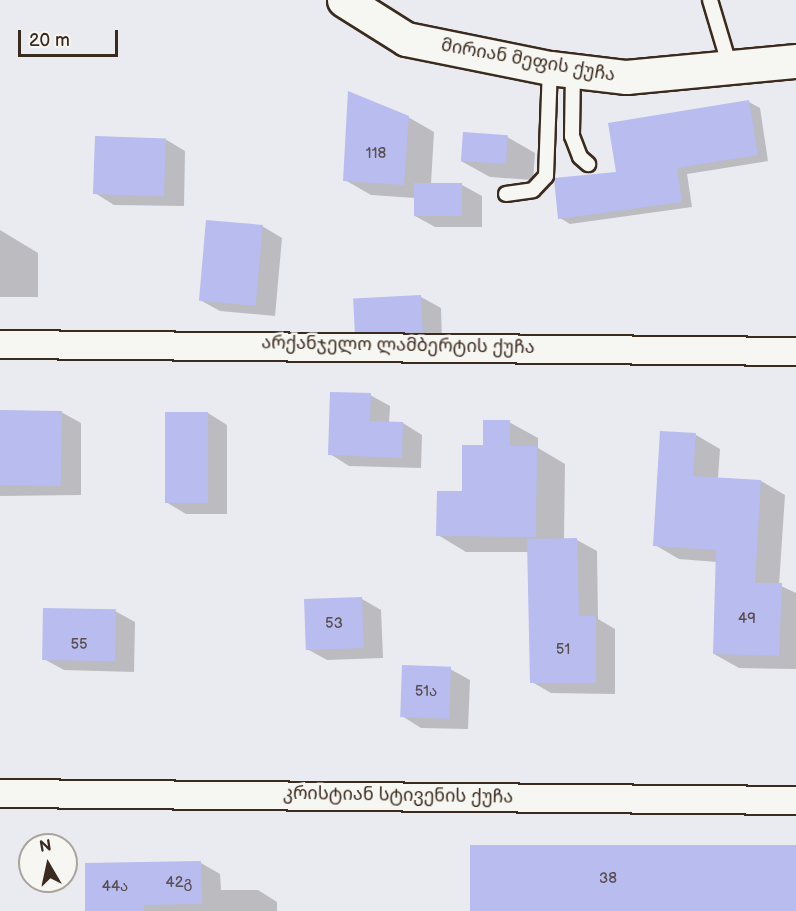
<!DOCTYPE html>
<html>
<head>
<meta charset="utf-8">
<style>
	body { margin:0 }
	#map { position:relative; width:796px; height:911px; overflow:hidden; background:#eaeaf1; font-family:"Balsamiq Sans","Noto Sans Georgian",sans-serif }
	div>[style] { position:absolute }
	.shadow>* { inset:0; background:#0003; transform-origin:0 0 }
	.building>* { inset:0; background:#b8bcee; transform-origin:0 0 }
	.roads { filter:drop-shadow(2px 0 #3b2a1e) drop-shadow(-2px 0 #3b2a1e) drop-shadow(0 2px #3b2a1e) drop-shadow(0 -2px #3b2a1e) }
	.service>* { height:14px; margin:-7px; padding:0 7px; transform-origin:7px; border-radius:7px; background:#f6f6f2 }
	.minor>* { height:27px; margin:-13.5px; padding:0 13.5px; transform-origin:13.5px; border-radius:13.5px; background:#f6f6f2 }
	.tertiary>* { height:33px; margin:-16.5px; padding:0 16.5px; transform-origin:16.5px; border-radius:16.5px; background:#f6f6f2 }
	span { translate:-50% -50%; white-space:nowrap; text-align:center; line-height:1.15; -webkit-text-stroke:5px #f6f6f2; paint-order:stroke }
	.number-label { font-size:15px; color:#5a4e52 }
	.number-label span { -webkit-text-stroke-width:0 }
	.street-label { font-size:18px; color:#3b2a1e }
	.north { position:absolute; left:18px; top:833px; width:60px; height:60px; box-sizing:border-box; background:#f6f6f2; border:2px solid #aba49d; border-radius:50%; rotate:351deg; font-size:16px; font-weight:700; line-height:24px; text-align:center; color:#3b2a1e }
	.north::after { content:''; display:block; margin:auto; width:21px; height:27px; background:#3b2a1e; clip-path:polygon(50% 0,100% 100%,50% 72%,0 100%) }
	.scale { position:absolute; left:18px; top:30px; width:100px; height:27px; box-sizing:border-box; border:3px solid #3b2a1e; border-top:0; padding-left:8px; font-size:18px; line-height:21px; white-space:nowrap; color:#3b2a1e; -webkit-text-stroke:4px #f6f6f2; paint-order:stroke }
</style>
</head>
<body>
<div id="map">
	<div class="shadow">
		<i style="clip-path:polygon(749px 102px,760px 108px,768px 161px,687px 174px,692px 207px,570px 224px,560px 218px,617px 173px)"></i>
		<i style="clip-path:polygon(408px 117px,434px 132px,431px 184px,462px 185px,482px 196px,482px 227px,435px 227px,415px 216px,415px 198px,371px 195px,345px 180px)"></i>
		<i style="clip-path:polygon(507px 137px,535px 153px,533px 180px,490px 177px,461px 161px)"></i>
		<i style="clip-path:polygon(165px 139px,185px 151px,184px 206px,114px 205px,95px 193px)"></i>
		<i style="clip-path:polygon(262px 226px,282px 238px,275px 316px,220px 311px,200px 300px)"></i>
		<i style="clip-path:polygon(0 230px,38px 253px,38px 297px,0 297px)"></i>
		<i style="clip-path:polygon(421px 297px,441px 308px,442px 342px,376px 342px,356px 330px)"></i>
		<i style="clip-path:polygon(370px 395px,390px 406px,389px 423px,403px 423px,422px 435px,421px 468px,349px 466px,330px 454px)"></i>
		<i style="clip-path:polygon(0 411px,61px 412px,81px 423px,81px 495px,0 496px)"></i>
		<i style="clip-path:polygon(208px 413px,227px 425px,227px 514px,186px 514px,166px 502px)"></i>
		<i style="clip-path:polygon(509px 422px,538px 438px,538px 448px,565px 464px,564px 540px,577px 540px,597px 551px,598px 619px,615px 629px,615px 694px,551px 693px,532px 682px,529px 552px,466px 552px,438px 535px,485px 447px)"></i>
		<i style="clip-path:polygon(696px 435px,720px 449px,718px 478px,761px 481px,785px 495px,779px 585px,796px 593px,796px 669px,739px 668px,714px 654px,717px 562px,679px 559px,655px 545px)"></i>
		<i style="clip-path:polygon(362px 599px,381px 610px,383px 658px,327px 660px,307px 649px)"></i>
		<i style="clip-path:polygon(115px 611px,135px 622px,134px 672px,64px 670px,44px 659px)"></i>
		<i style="clip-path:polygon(450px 669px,470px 680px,468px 729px,421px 728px,402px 716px)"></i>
		<i style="left:471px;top:847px;width:325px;height:64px"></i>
		<i style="clip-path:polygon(201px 863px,220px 874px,221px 890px,258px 890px,277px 902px,277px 911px,87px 911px)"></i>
	</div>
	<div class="building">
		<i style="clip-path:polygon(348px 91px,409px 116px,404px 185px,343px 181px)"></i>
		<i style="clip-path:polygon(749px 100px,758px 155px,677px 168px,682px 202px,558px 219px,554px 178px,616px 172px,608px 123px)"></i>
		<i style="left:463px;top:132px;width:45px;height:29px;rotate:4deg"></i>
		<i style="left:95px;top:136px;width:71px;height:58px;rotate:2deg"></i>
		<i style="left:414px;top:183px;width:48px;height:33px"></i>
		<i style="left:206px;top:220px;width:57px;height:81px;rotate:5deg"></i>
		<i style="left:421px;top:295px;width:37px;height:68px;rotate:87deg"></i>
		<i style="clip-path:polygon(330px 392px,371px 393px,370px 421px,403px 422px,402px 458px,328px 455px)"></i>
		<i style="left:0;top:410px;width:62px;height:75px;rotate:1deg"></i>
		<i style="left:165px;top:412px;width:43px;height:91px"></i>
		<i style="clip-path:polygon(483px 420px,510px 420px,510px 446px,537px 446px,536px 537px,436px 536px,437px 491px,462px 491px,462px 445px,483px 445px)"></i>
		<i style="clip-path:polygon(660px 431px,696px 433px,693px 476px,761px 480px,755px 583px,782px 583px,779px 656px,713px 654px,716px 550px,653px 546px)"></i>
		<i style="clip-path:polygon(577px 538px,579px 616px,596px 616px,596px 683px,530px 683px,527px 539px)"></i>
		<i style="left:362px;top:597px;width:51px;height:58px;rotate:88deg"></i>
		<i style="left:43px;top:608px;width:73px;height:52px;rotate:1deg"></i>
		<i style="left:402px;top:665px;width:49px;height:52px;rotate:2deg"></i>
		<i style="left:470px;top:845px;width:326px;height:66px"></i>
		<i style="clip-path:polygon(201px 861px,202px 904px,144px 905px,144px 911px,85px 911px,85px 863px)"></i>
	</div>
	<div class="roads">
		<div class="service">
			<i style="left:710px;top:0;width:70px;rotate:73.4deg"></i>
			<i style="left:573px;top:71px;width:65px;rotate:90.9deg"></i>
			<i style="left:572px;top:136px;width:22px;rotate:69deg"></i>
			<i style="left:580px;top:157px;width:11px;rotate:41deg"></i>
			<i style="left:506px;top:194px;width:27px;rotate:-8deg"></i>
			<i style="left:533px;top:190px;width:19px;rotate:-47deg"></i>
			<i style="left:546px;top:176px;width:108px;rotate:-87.9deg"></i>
		</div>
		<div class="minor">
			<i style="left:0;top:344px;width:796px;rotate:0.5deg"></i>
			<i style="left:0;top:793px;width:796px;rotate:0.5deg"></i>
		</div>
		<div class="tertiary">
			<i style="left:344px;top:0;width:73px;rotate:32.2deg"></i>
			<i style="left:406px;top:39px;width:147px;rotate:11.4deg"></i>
			<i style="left:550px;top:68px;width:77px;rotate:6.8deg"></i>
			<i style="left:626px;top:77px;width:171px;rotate:-5.4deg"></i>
		</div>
	</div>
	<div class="number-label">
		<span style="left:376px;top:154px">118</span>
		<span style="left:747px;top:619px">49</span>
		<span style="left:334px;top:624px">53</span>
		<span style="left:79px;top:645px">55</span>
		<span style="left:563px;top:650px">51</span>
		<span style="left:426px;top:692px">51ა</span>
		<span style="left:608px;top:879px">38</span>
		<span style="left:179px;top:883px">42გ</span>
		<span style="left:115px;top:887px">44ა</span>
	</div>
	<div class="street-label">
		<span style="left:528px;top:61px;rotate:10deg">მირიან მეფის ქუჩა</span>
		<span style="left:398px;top:346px;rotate:1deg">არქანჯელო ლამბერტის ქუჩა</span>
		<span style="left:398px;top:796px;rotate:1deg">კრისტიან სტივენის ქუჩა</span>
	</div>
	<div class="north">N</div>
	<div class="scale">20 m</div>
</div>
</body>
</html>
